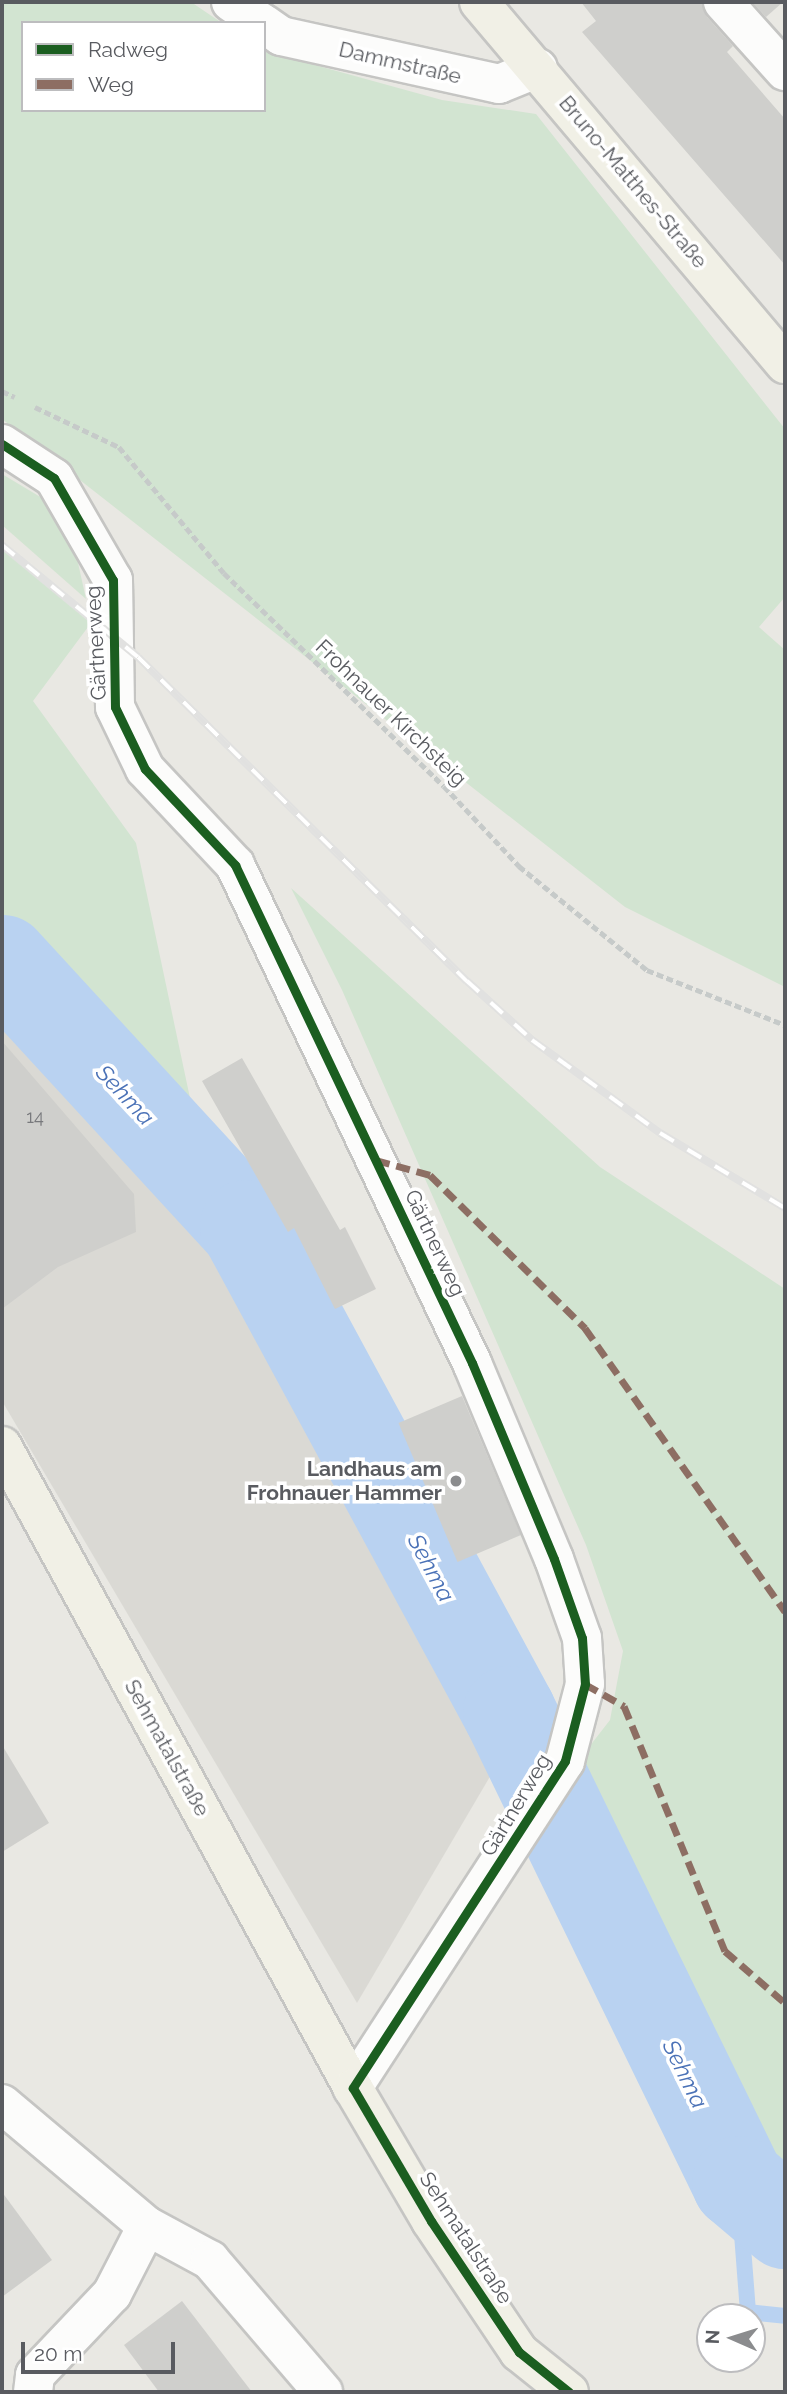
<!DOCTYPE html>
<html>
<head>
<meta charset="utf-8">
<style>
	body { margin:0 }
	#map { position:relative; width:787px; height:2394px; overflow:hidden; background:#e9e8e3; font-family:Raleway,sans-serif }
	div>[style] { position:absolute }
	.industrial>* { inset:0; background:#dad9d4 }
	.green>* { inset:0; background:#d2e4d1 }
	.stream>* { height:16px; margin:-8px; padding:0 8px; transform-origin:8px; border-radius:8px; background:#b9d2f1 }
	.river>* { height:93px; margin:-46.5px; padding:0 46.5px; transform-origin:46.5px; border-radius:46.5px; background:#b9d2f1 }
	.building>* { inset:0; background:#cfcfcc; transform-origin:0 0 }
	.path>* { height:4.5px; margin-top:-2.25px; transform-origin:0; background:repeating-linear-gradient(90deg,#c6cac9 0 7px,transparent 0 10.5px) }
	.roads { filter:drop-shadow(2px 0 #c5c5c3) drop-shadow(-2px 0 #c5c5c3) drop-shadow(0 2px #c5c5c3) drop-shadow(0 -2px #c5c5c3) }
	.minor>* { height:38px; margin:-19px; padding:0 19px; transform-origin:19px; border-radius:19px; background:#fcfcfb }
	.major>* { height:38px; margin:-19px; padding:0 19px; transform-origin:19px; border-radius:19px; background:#f1f0e6 }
	.rail>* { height:8px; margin-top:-4px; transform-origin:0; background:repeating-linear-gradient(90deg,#fff 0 16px,#e1e1e0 0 32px); box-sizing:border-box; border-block:2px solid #e1e1e0 }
	.quiet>* { height:7px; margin-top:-3.5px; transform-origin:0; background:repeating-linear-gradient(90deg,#8d6e63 0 14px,transparent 0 21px) }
	.cycleway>* { height:9px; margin:-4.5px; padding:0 4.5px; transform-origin:4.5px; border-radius:4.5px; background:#1b5e20 }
	.dots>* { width:19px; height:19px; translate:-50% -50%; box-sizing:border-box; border:4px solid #fff; border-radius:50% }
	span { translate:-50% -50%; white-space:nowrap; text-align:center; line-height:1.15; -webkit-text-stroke:7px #fff; paint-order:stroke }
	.number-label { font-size:18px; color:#78797c }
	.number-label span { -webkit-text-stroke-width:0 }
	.street-label { font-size:21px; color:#595b60 }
	.poi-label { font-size:21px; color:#595b60; font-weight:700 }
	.right { translate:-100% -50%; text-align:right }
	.water-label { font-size:23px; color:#4b72b7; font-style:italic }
	.frame { position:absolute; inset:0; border:4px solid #595b60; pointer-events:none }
	.legend { position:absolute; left:21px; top:21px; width:245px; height:91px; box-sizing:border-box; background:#fff; border:2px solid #bdbdbf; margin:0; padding:9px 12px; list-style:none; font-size:21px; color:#595b60 }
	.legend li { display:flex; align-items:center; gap:14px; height:35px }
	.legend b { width:35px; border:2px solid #bdbdbf }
	.north { position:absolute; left:696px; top:2303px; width:70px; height:70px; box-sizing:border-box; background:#fff; border:2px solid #bdbdbf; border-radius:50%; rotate:273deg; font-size:19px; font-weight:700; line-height:28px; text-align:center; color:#595b60 }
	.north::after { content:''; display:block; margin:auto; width:24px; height:32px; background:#8b8c8e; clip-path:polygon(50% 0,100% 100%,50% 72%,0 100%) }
	.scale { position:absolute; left:21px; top:2342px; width:154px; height:32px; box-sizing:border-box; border:4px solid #595b60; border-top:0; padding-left:9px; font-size:21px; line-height:24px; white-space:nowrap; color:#595b60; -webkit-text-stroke:5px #fff; paint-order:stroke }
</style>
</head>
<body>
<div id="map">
	<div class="industrial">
		<i style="clip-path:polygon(2px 1007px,202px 1226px,336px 1466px,495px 1768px,357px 2003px,2px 1401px)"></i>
	</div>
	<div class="green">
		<i style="clip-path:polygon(2px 2px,191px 2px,222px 23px,23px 23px,23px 110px,264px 110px,264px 51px,442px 100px,536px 114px,785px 429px,785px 597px,759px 627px,785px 650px,785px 987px,625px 907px,2px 419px)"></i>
		<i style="clip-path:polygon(2px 474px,67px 513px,86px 599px,2px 525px)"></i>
		<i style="clip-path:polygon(2px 548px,91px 623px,33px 701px,136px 843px,201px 1150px,202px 1226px,2px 929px)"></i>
		<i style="clip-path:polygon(291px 888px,600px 1167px,785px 1289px,785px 2173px,761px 2165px,652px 1967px,561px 1783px,610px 1720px,623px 1651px,586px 1545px,342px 990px)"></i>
	</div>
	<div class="stream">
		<i style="left:738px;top:2182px;width:130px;rotate:85.6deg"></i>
		<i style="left:748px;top:2312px;width:37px;rotate:6deg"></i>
	</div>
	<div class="river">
		<i style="left:2px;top:961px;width:360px;rotate:47.4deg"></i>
		<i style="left:246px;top:1226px;width:553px;rotate:61.58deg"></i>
		<i style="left:509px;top:1712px;width:523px;rotate:64.02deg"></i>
		<i style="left:738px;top:2182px;width:62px;rotate:40.4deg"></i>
	</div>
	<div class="building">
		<i style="clip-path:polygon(581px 2px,702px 2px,707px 17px,733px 46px,727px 52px,785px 119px,785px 265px,582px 32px,596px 21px)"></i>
		<i style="clip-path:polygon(752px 2px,783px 2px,766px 17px)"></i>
		<i style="clip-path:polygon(2px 1041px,134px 1194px,136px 1232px,58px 1267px,2px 1309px)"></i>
		<i style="clip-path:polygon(242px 1058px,340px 1230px,345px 1227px,376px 1289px,335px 1309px,294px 1228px,288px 1232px,202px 1081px)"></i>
		<i style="left:462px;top:1396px;width:151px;height:69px;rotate:67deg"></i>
		<i style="clip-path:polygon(2px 1745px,49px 1823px,2px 1852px)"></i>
		<i style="clip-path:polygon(2px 2192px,52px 2260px,2px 2297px)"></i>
		<i style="clip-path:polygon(182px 2301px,252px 2392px,159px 2392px,124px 2345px)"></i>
	</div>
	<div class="path">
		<i style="left:2px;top:391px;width:14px;rotate:25deg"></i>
		<i style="left:35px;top:407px;width:93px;rotate:25.5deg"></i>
		<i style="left:119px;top:447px;width:164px;rotate:50.2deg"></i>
		<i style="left:224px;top:573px;width:306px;rotate:44.1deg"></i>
		<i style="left:444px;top:786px;width:110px;rotate:46.8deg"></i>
		<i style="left:519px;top:866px;width:165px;rotate:39.1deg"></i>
		<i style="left:647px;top:970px;width:149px;rotate:21.7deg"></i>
	</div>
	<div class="roads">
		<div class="minor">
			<i style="left:231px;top:2px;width:37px;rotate:34deg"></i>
			<i style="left:723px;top:2px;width:93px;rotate:48.1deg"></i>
			<i style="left:264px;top:24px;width:21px;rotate:35deg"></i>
			<i style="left:281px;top:36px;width:223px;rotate:12.4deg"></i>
			<i style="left:499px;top:84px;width:42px;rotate:-22.3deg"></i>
			<i style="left:2px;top:444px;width:62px;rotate:33.2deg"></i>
			<i style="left:54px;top:478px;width:118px;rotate:60deg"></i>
			<i style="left:113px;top:580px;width:127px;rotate:89.1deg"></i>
			<i style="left:115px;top:707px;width:69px;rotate:64.2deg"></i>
			<i style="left:145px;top:769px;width:132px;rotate:46.8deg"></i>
			<i style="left:235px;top:865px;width:552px;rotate:64.55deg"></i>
			<i style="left:472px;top:1363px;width:212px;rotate:67.3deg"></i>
			<i style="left:554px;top:1559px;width:84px;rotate:70.5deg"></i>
			<i style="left:582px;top:1638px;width:46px;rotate:86.3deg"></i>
			<i style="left:585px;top:1684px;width:80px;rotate:104.6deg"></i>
			<i style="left:565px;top:1761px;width:390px;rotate:123deg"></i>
			<i style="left:2px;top:2104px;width:189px;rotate:40.1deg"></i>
			<i style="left:147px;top:2226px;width:72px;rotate:28.4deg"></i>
			<i style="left:210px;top:2260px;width:174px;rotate:49.4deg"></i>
			<i style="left:33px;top:2392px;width:17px;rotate:-83deg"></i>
			<i style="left:35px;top:2375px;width:112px;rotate:-46.5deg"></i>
			<i style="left:112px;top:2294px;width:76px;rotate:-62.8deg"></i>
		</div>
		<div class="major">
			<i style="left:479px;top:2px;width:474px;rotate:49.8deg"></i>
			<i style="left:2px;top:1446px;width:732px;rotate:61.33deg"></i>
			<i style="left:353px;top:2088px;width:154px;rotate:59.6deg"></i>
			<i style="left:431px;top:2221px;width:158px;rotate:56.1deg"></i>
			<i style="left:519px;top:2352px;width:64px;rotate:38.7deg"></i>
		</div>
	</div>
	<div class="rail">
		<i style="left:2px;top:545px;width:176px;rotate:39.5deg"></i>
		<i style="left:138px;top:657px;width:462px;rotate:44.6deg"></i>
		<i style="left:467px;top:981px;width:88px;rotate:42.2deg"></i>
		<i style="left:532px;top:1040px;width:158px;rotate:36deg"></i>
		<i style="left:660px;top:1133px;width:146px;rotate:31deg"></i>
	</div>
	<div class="quiet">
		<i style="left:376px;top:1160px;width:56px;rotate:15.5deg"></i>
		<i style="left:430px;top:1175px;width:218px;rotate:44.6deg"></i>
		<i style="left:585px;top:1328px;width:347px;rotate:54.8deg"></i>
		<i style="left:585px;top:1684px;width:45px;rotate:29.4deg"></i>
		<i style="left:624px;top:1706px;width:265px;rotate:67.6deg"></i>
		<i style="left:725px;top:1951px;width:79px;rotate:40.9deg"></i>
	</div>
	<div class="cycleway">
		<i style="left:2px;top:444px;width:62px;rotate:33.2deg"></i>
		<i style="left:54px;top:478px;width:118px;rotate:60deg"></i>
		<i style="left:113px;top:580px;width:127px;rotate:89.1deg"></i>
		<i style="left:115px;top:707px;width:69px;rotate:64.2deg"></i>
		<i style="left:145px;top:769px;width:132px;rotate:46.8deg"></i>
		<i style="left:235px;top:865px;width:552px;rotate:64.55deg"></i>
		<i style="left:472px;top:1363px;width:212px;rotate:67.3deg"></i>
		<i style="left:554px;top:1559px;width:84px;rotate:70.5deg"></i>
		<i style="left:582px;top:1638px;width:46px;rotate:86.3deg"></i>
		<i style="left:585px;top:1684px;width:80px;rotate:104.6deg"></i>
		<i style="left:565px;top:1761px;width:390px;rotate:123deg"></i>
		<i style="left:353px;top:2088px;width:154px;rotate:59.6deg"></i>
		<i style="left:431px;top:2221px;width:158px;rotate:56.1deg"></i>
		<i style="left:519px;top:2352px;width:64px;rotate:38.7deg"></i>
	</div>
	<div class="dots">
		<i style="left:456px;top:1481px;background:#8b8c8e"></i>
	</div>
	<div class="number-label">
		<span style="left:35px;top:1117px">14</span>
	</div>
	<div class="street-label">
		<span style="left:400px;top:63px;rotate:13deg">Dammstraße</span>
		<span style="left:633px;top:182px;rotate:50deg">Bruno-Matthes-Straße</span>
		<span style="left:96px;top:643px;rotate:-93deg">Gärtnerweg</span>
		<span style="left:391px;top:713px;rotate:44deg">Frohnauer Kirchsteig</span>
		<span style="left:435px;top:1243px;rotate:65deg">Gärtnerweg</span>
		<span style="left:167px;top:1748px;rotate:61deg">Sehmatalstraße</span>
		<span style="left:516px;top:1805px;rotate:-59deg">Gärtnerweg</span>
		<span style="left:466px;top:2238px;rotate:57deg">Sehmatalstraße</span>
	</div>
	<div class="poi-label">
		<span class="right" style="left:442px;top:1481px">Landhaus am<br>Frohnauer Hammer</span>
	</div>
	<div class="water-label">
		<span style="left:125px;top:1095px;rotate:47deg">Sehma</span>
		<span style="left:431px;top:1568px;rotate:62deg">Sehma</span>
		<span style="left:685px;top:2074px;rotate:64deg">Sehma</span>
	</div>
	<div class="frame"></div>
	<ul class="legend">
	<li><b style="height:9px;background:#1b5e20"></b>Radweg</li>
	<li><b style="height:9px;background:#8d6e63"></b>Weg</li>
	</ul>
	<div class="north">N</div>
	<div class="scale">20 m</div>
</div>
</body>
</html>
